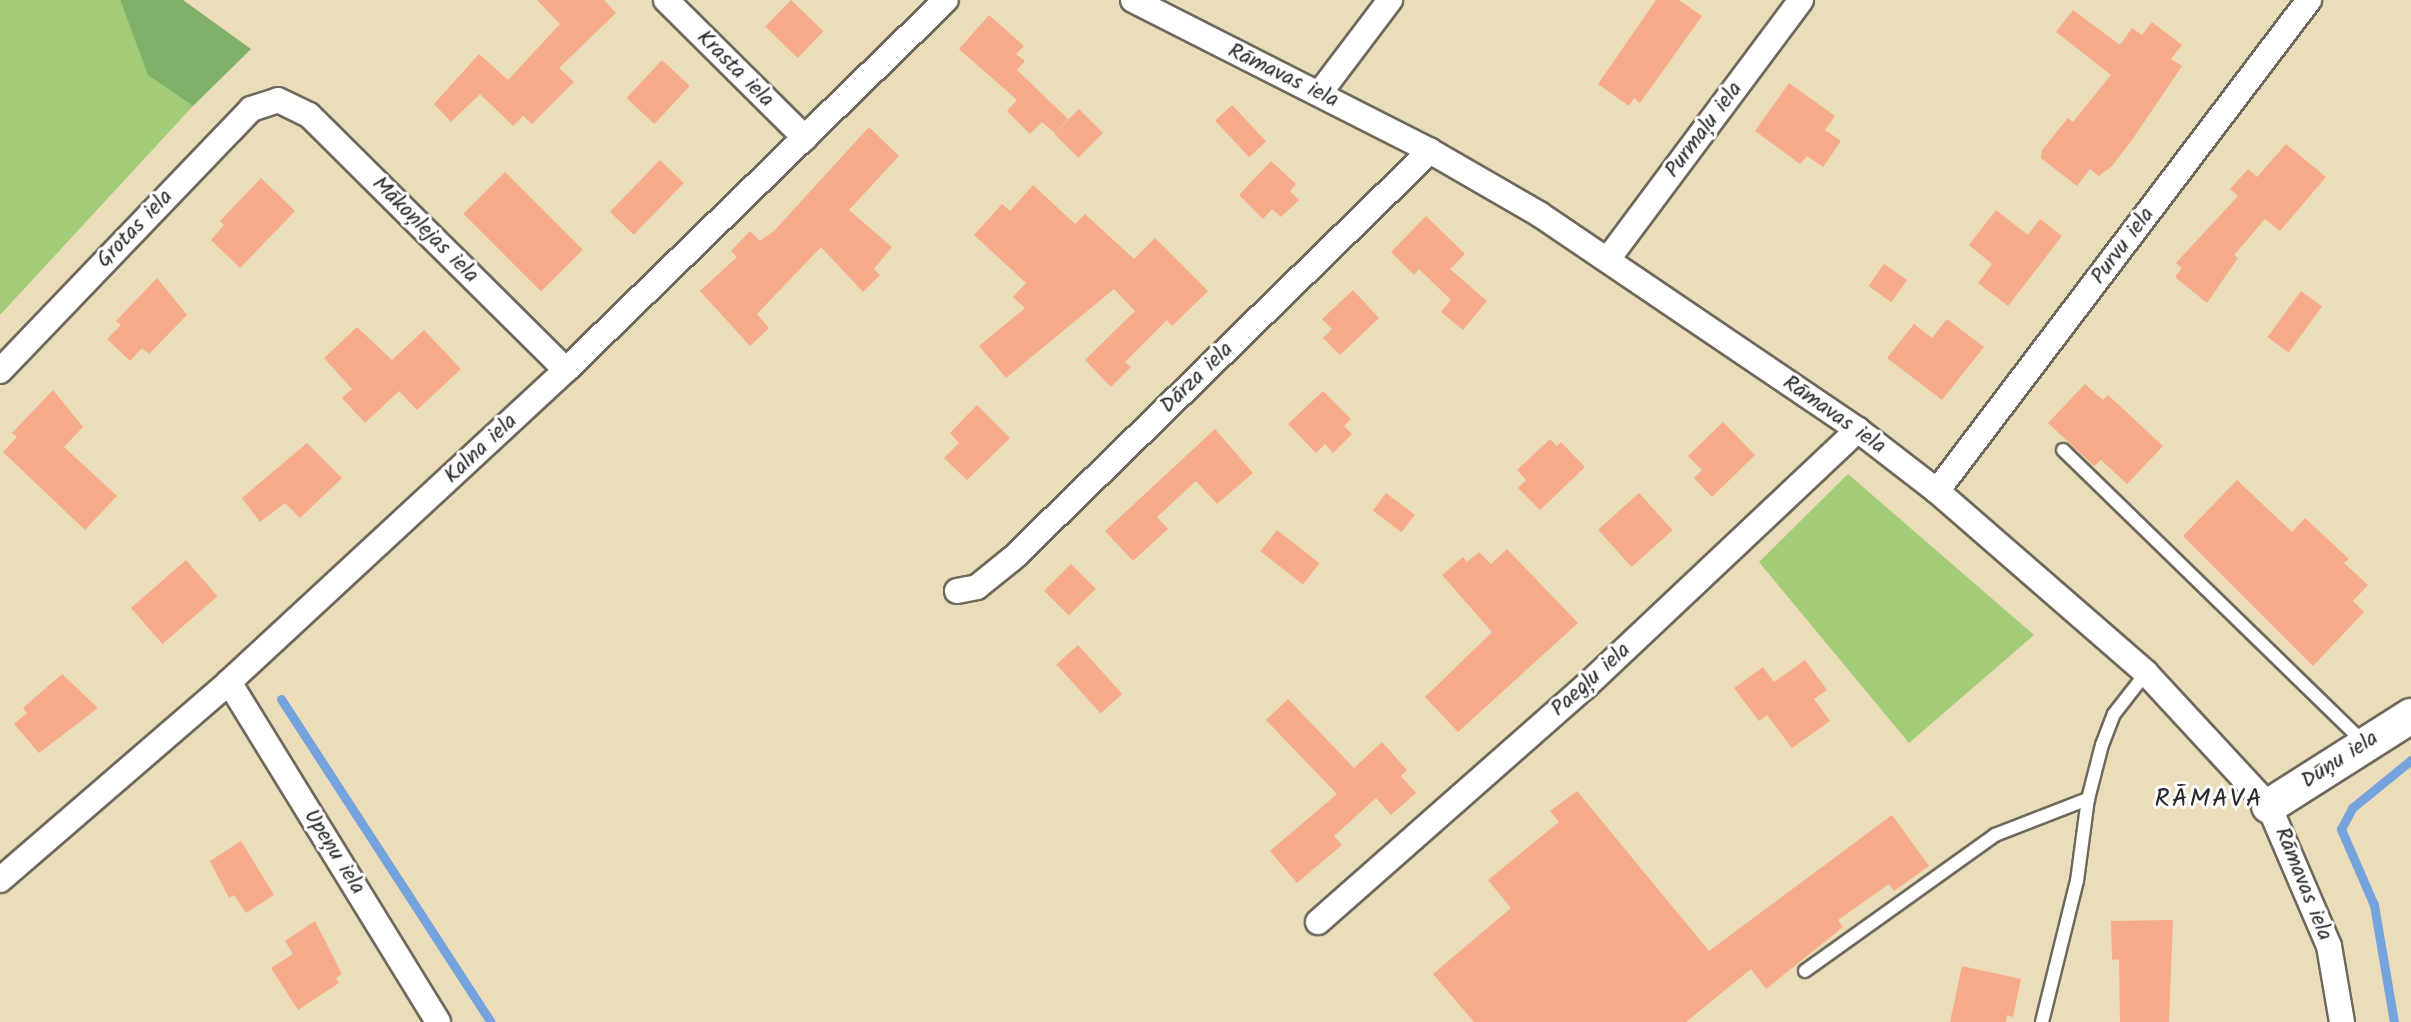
<!DOCTYPE html>
<html>
<head>
<meta charset="utf-8">
<style>
	body { margin:0 }
	#map { position:relative; width:2411px; height:1022px; overflow:hidden; background:#ebddb9; font-family:Kalam,sans-serif }
	div>[style] { position:absolute }
	.green>* { inset:0; background:#a2cc78 }
	.forest>* { inset:0; background:#81b068 }
	.stream>* { height:9px; margin:-4.5px; padding:0 4.5px; transform-origin:4.5px; border-radius:4.5px; background:#75a3de }
	.building>* { inset:0; background:#f6ab8b; transform-origin:0 0 }
	.roads { filter:drop-shadow(2px 0 #6e695d) drop-shadow(-2px 0 #6e695d) drop-shadow(0 2px #6e695d) drop-shadow(0 -2px #6e695d) }
	.service>* { height:12px; margin:-6px; padding:0 6px; transform-origin:6px; border-radius:6px; background:#fff }
	.minor>* { height:24px; margin:-12px; padding:0 12px; transform-origin:12px; border-radius:12px; background:#fff }
	.secondary>* { height:34px; margin:-17px; padding:0 17px; transform-origin:17px; border-radius:17px; background:#fff }
	span { translate:-50% -50%; white-space:nowrap; text-align:center; line-height:1.15; -webkit-text-stroke:6px #fff; paint-order:stroke }
	.street-label { font-size:22px; color:#2b2b2b }
	.quarter-label { font-size:26px; color:#2b2b2b; letter-spacing:2px }
</style>
</head>
<body>
<div id="map">
	<div class="green">
		<i style="clip-path:polygon(0 0,120px 0,148px 74px,193px 106px,0 315px)"></i>
		<i style="clip-path:polygon(1848px 474px,2034px 635px,1909px 743px,1759px 562px)"></i>
	</div>
	<div class="forest">
		<i style="clip-path:polygon(120px 0,183px 0,251px 49px,193px 106px,148px 75px)"></i>
	</div>
	<div class="stream">
		<i style="left:281px;top:699px;width:385px;rotate:57deg"></i>
		<i style="left:2394px;top:1022px;width:119px;rotate:-99.7deg"></i>
		<i style="left:2374px;top:905px;width:83px;rotate:-113.5deg"></i>
		<i style="left:2341px;top:829px;width:24px;rotate:-62deg"></i>
		<i style="left:2352px;top:808px;width:76px;rotate:-39.1deg"></i>
	</div>
	<div class="building">
		<i style="clip-path:polygon(537px 0,604px 0,616px 13px,559px 68px,574px 82px,532px 124px,523px 116px,513px 126px,480px 94px,451px 122px,434px 104px,479px 54px,508px 80px,560px 24px)"></i>
		<i style="left:791px;top:0;width:45px;height:37px;rotate:44deg"></i>
		<i style="clip-path:polygon(1656px 0,1679px 0,1702px 16px,1640px 103px,1634px 98px,1629px 106px,1598px 84px)"></i>
		<i style="clip-path:polygon(2073px 10px,2120px 45px,2132px 28px,2142px 35px,2152px 22px,2182px 45px,2171px 59px,2182px 66px,2132px 140px,2112px 166px,2099px 176px,2090px 169px,2077px 186px,2041px 158px,2042px 150px,2068px 118px,2073px 122px,2111px 75px,2056px 32px)"></i>
		<i style="clip-path:polygon(989px 15px,1024px 46px,1016px 54px,1025px 61px,1017px 70px,1068px 119px,1055px 133px,1042px 122px,1030px 134px,1007px 111px,1017px 100px,959px 49px)"></i>
		<i style="left:662px;top:60px;width:38px;height:52px;rotate:43deg"></i>
		<i style="clip-path:polygon(1789px 83px,1835px 116px,1825px 130px,1841px 141px,1823px 167px,1807px 156px,1800px 164px,1755px 131px)"></i>
		<i style="left:1232px;top:105px;width:50px;height:23px;rotate:47deg"></i>
		<i style="left:1079px;top:109px;width:34px;height:35px;rotate:45deg"></i>
		<i style="clip-path:polygon(869px 127px,899px 156px,849px 210px,892px 247px,874px 269px,880px 275px,863px 292px,821px 247px,757px 314px,769px 328px,750px 346px,700px 291px,737px 257px,731px 251px,750px 231px,760px 241px,774px 231px)"></i>
		<i style="clip-path:polygon(2286px 144px,2326px 177px,2280px 231px,2265px 219px,2234px 255px,2238px 258px,2207px 303px,2175px 277px,2182px 268px,2176px 263px,2238px 196px,2230px 189px,2248px 169px,2257px 177px)"></i>
		<i style="left:660px;top:160px;width:33px;height:72px;rotate:44deg"></i>
		<i style="clip-path:polygon(1271px 161px,1296px 184px,1290px 191px,1299px 200px,1281px 217px,1272px 209px,1263px 219px,1239px 195px)"></i>
		<i style="left:505px;top:172px;width:110px;height:59px;rotate:45deg"></i>
		<i style="clip-path:polygon(261px 178px,295px 211px,240px 268px,211px 240px,224px 225px,220px 221px)"></i>
		<i style="clip-path:polygon(1033px 185px,1075px 224px,1085px 214px,1134px 259px,1155px 238px,1208px 291px,1172px 326px,1167px 320px,1125px 362px,1131px 367px,1111px 387px,1085px 360px,1135px 311px,1114px 289px,1006px 378px,979px 346px,1025px 308px,1013px 297px,1026px 283px,974px 235px,1002px 204px,1010px 211px)"></i>
		<i style="clip-path:polygon(1996px 210px,2028px 235px,2040px 219px,2062px 236px,2008px 306px,1978px 283px,1992px 264px,1969px 245px)"></i>
		<i style="clip-path:polygon(1426px 216px,1465px 254px,1450px 269px,1487px 301px,1463px 330px,1441px 312px,1451px 300px,1419px 269px,1414px 275px,1391px 252px)"></i>
		<i style="left:1884px;top:264px;width:28px;height:27px;rotate:35deg"></i>
		<i style="clip-path:polygon(157px 278px,187px 315px,149px 354px,142px 348px,130px 361px,107px 339px,121px 325px,116px 321px)"></i>
		<i style="clip-path:polygon(1353px 290px,1379px 318px,1340px 355px,1323px 338px,1332px 329px,1322px 319px)"></i>
		<i style="left:2301px;top:291px;width:26px;height:57px;rotate:36deg"></i>
		<i style="clip-path:polygon(1947px 319px,1984px 347px,1942px 400px,1887px 358px,1914px 324px,1932px 338px)"></i>
		<i style="clip-path:polygon(357px 327px,392px 360px,424px 330px,461px 369px,417px 410px,399px 391px,365px 423px,342px 398px,352px 389px,324px 358px)"></i>
		<i style="clip-path:polygon(2085px 384px,2103px 400px,2108px 395px,2163px 446px,2127px 484px,2101px 460px,2094px 466px,2048px 423px)"></i>
		<i style="clip-path:polygon(53px 390px,83px 427px,64px 447px,117px 496px,85px 530px,3px 452px,17px 437px,12px 433px)"></i>
		<i style="clip-path:polygon(1323px 391px,1351px 419px,1344px 426px,1352px 434px,1333px 453px,1325px 444px,1316px 453px,1288px 424px)"></i>
		<i style="clip-path:polygon(977px 405px,1010px 438px,967px 480px,944px 458px,959px 443px,950px 433px)"></i>
		<i style="clip-path:polygon(1723px 422px,1755px 455px,1712px 497px,1694px 478px,1702px 470px,1688px 456px)"></i>
		<i style="clip-path:polygon(1215px 429px,1253px 473px,1217px 504px,1196px 481px,1157px 517px,1168px 529px,1133px 561px,1105px 531px)"></i>
		<i style="clip-path:polygon(1550px 439px,1557px 446px,1561px 442px,1585px 467px,1540px 510px,1518px 488px,1526px 480px,1517px 470px)"></i>
		<i style="clip-path:polygon(307px 443px,342px 478px,300px 518px,285px 503px,260px 522px,242px 498px)"></i>
		<i style="clip-path:polygon(2237px 480px,2292px 532px,2305px 518px,2349px 559px,2344px 563px,2368px 585px,2353px 601px,2364px 612px,2313px 666px,2183px 536px)"></i>
		<i style="left:1386px;top:493px;width:36px;height:22px;rotate:37deg"></i>
		<i style="left:1639px;top:493px;width:50px;height:55px;rotate:48deg"></i>
		<i style="left:1277px;top:530px;width:54px;height:27px;rotate:38deg"></i>
		<i style="clip-path:polygon(1507px 549px,1578px 623px,1458px 732px,1425px 697px,1492px 632px,1442px 575px,1463px 557px,1467px 562px,1479px 552px,1491px 564px)"></i>
		<i style="left:186px;top:560px;width:48px;height:73px;rotate:49deg"></i>
		<i style="left:1071px;top:564px;width:35px;height:38px;rotate:45deg"></i>
		<i style="left:1078px;top:645px;width:66px;height:29px;rotate:48deg"></i>
		<i style="clip-path:polygon(1805px 660px,1827px 690px,1814px 699px,1830px 721px,1792px 748px,1767px 715px,1759px 721px,1734px 688px,1763px 667px,1774px 682px)"></i>
		<i style="clip-path:polygon(62px 674px,98px 708px,39px 753px,14px 724px,27px 713px,23px 708px)"></i>
		<i style="clip-path:polygon(1288px 699px,1354px 768px,1382px 742px,1407px 770px,1401px 776px,1416px 793px,1391px 815px,1376px 798px,1334px 836px,1342px 845px,1297px 883px,1270px 851px,1337px 794px,1266px 720px)"></i>
		<i style="clip-path:polygon(1577px 791px,1709px 951px,1892px 815px,1929px 866px,1894px 891px,1889px 884px,1838px 920px,1843px 927px,1766px 989px,1751px 969px,1686px 1022px,1474px 1022px,1433px 974px,1511px 908px,1488px 880px,1559px 822px,1550px 811px)"></i>
		<i style="clip-path:polygon(241px 841px,274px 895px,246px 913px,234px 895px,229px 898px,210px 861px)"></i>
		<i style="clip-path:polygon(2173px 920px,2169px 1022px,2120px 1022px,2119px 959px,2112px 960px,2111px 921px)"></i>
		<i style="clip-path:polygon(315px 921px,342px 974px,336px 978px,339px 983px,298px 1010px,271px 968px,293px 954px,285px 941px)"></i>
		<i style="clip-path:polygon(1962px 966px,2021px 979px,2013px 1017px,2007px 1015px,2006px 1022px,1950px 1022px)"></i>
	</div>
	<div class="roads">
		<div class="service">
			<i style="left:2063px;top:450px;width:420px;rotate:44.2deg"></i>
			<i style="left:1805px;top:971px;width:234px;rotate:-35.6deg"></i>
			<i style="left:1995px;top:835px;width:100px;rotate:-21.2deg"></i>
			<i style="left:2042px;top:1022px;width:145px;rotate:-76.1deg"></i>
			<i style="left:2077px;top:881px;width:83px;rotate:-82.4deg"></i>
			<i style="left:2088px;top:799px;width:56px;rotate:-75.5deg"></i>
			<i style="left:2102px;top:745px;width:33px;rotate:-69deg"></i>
			<i style="left:2114px;top:714px;width:52px;rotate:-52deg"></i>
		</div>
		<div class="minor">
			<i style="left:666px;top:0;width:196px;rotate:44.8deg"></i>
			<i style="left:1133px;top:0;width:333px;rotate:26.9deg"></i>
			<i style="left:1430px;top:151px;width:126px;rotate:30deg"></i>
			<i style="left:1539px;top:214px;width:385px;rotate:34.1deg"></i>
			<i style="left:1858px;top:430px;width:100px;rotate:37.7deg"></i>
			<i style="left:1937px;top:491px;width:277px;rotate:41deg"></i>
			<i style="left:2146px;top:673px;width:181px;rotate:47.2deg"></i>
			<i style="left:2269px;top:806px;width:152px;rotate:66.8deg"></i>
			<i style="left:2329px;top:946px;width:77px;rotate:80.3deg"></i>
			<i style="left:1319px;top:94px;width:118px;rotate:-52.9deg"></i>
			<i style="left:1608px;top:259px;width:323px;rotate:-53.3deg"></i>
			<i style="left:0;top:371px;width:363px;rotate:-46.2deg"></i>
			<i style="left:251px;top:109px;width:28px;rotate:-18deg"></i>
			<i style="left:278px;top:100px;width:34px;rotate:26deg"></i>
			<i style="left:309px;top:115px;width:362px;rotate:44.8deg"></i>
			<i style="left:1937px;top:491px;width:616px;rotate:-52.85deg"></i>
			<i style="left:957px;top:591px;width:20px;rotate:-11deg"></i>
			<i style="left:977px;top:587px;width:46px;rotate:-38.9deg"></i>
			<i style="left:1013px;top:558px;width:583px;rotate:-44.3deg"></i>
			<i style="left:229px;top:682px;width:399px;rotate:58.4deg"></i>
			<i style="left:0;top:880px;width:303px;rotate:-40.8deg"></i>
			<i style="left:229px;top:682px;width:459px;rotate:-42.8deg"></i>
			<i style="left:566px;top:370px;width:530px;rotate:-44.24deg"></i>
			<i style="left:1318px;top:922px;width:356px;rotate:-41.4deg"></i>
			<i style="left:1585px;top:687px;width:375px;rotate:-43.3deg"></i>
		</div>
		<div class="secondary">
			<i style="left:2269px;top:806px;width:168px;rotate:-32.4deg"></i>
		</div>
	</div>
	<div class="street-label">
		<span style="left:735px;top:69px;rotate:45deg">Krasta iela</span>
		<span style="left:1283px;top:76px;rotate:26deg">Rāmavas iela</span>
		<span style="left:1704px;top:130px;rotate:-53deg">Purmaļu iela</span>
		<span style="left:135px;top:229px;rotate:-46deg">Grotas iela</span>
		<span style="left:425px;top:230px;rotate:45deg">Mākoņlejas iela</span>
		<span style="left:2123px;top:246px;rotate:-53deg">Purvu iela</span>
		<span style="left:1197px;top:378px;rotate:-44deg">Dārza iela</span>
		<span style="left:1834px;top:415px;rotate:35deg">Rāmavas iela</span>
		<span style="left:481px;top:449px;rotate:-43deg">Kalna iela</span>
		<span style="left:1591px;top:680px;rotate:-42deg">Paegļu iela</span>
		<span style="left:2340px;top:760px;rotate:-33deg">Dūņu iela</span>
		<span style="left:334px;top:852px;rotate:58deg">Upeņu iela</span>
		<span style="left:2303px;top:884px;rotate:68deg">Rāmavas iela</span>
	</div>
	<div class="quarter-label">
		<span style="left:2209px;top:800px">RĀMAVA</span>
	</div>
</div>
</body>
</html>
